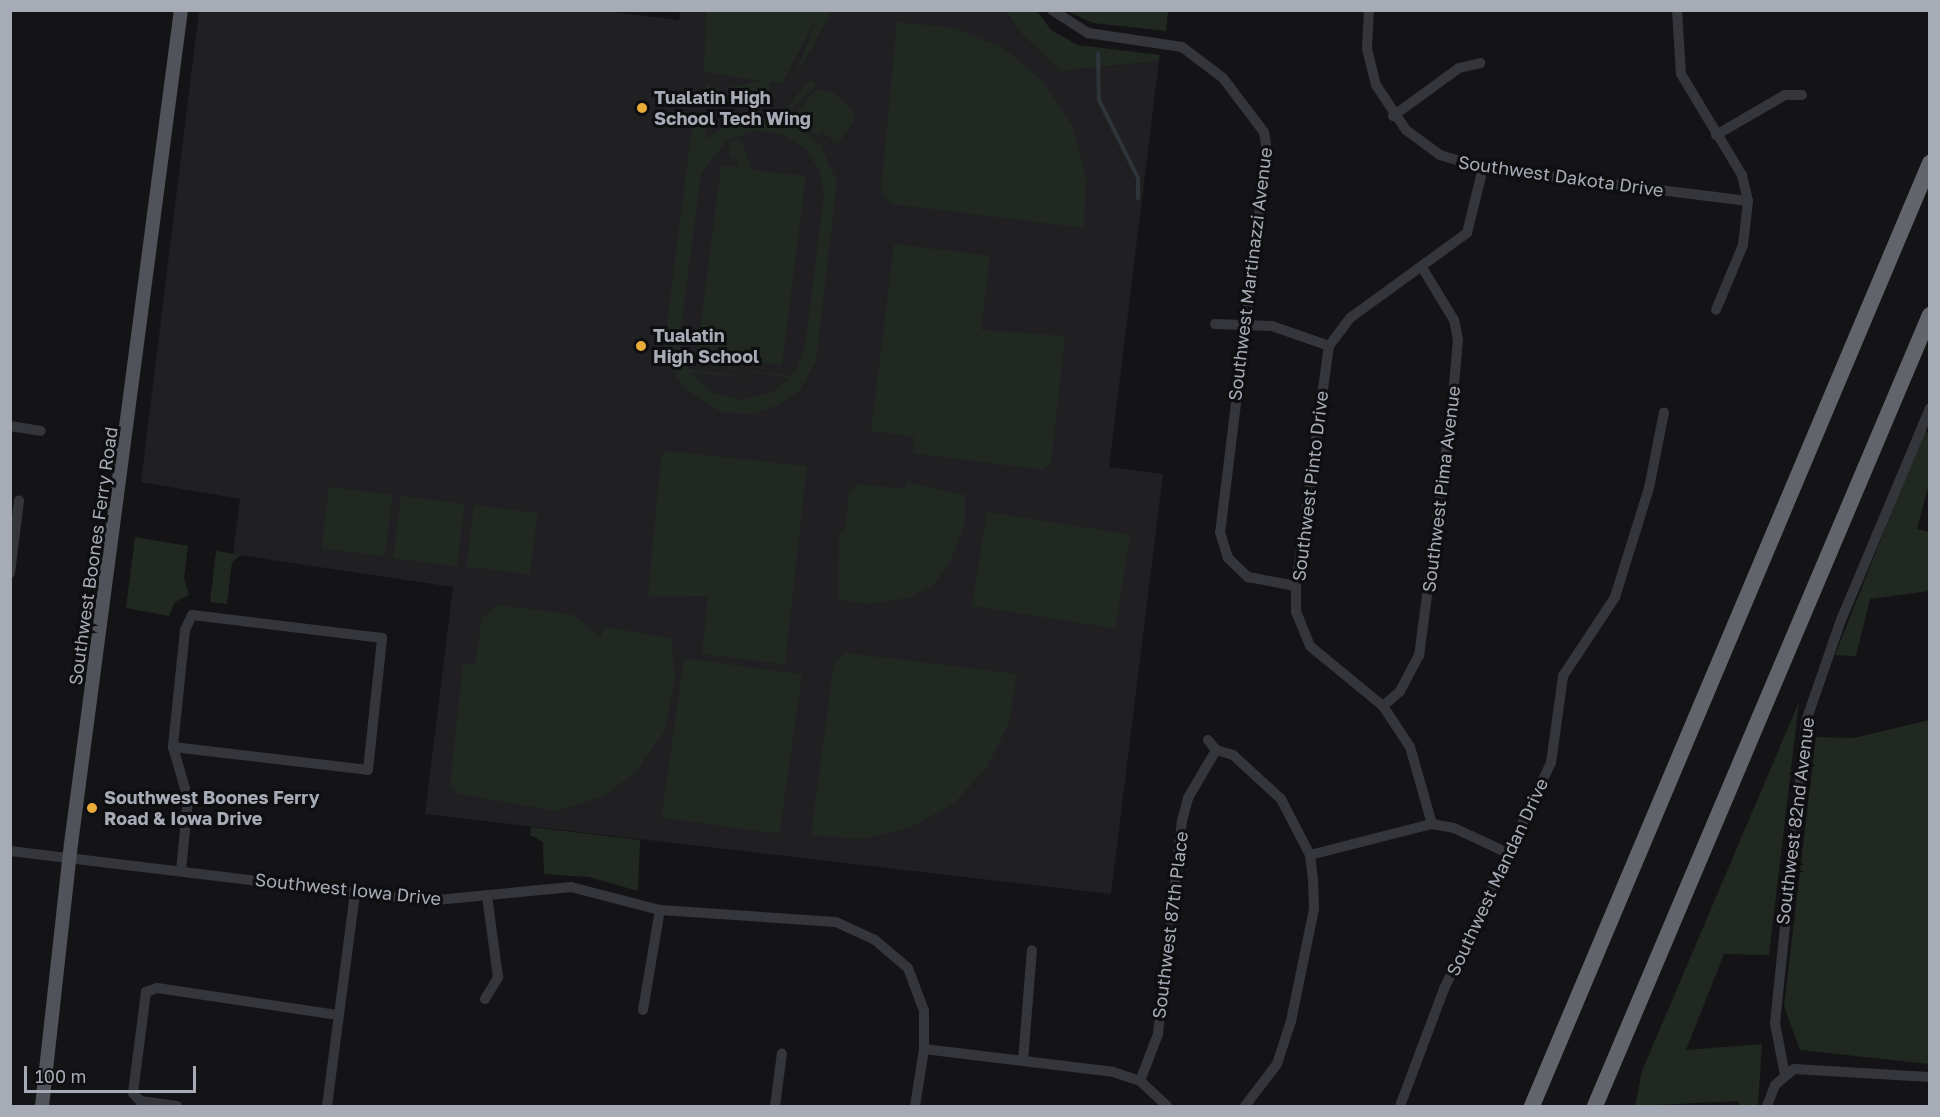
<!DOCTYPE html>
<html>
<head>
<meta charset="utf-8">
<style>
	body { margin:0 }
	#map { position:relative; width:1940px; height:1117px; overflow:hidden; background:#141416; font-family:"Golos Text",sans-serif }
	div>[style] { position:absolute }
	.built>* { inset:0; background:#202023 }
	.green>* { inset:0; background:#202821; transform-origin:0 0 }
	.stream>* { height:4px; margin:-2px; padding:0 2px; transform-origin:2px; border-radius:2px; background:#2d353b }
	.minor>* { height:10px; margin:-5px; padding:0 5px; transform-origin:5px; border-radius:5px; background:#35363b }
	.major>* { height:14px; margin:-7px; padding:0 7px; transform-origin:7px; border-radius:7px; background:#51535a }
	.highway>* { height:16px; margin:-8px; padding:0 8px; transform-origin:8px; border-radius:8px; background:#61646b }
	.dots>* { width:16px; height:16px; translate:-50% -50%; box-sizing:border-box; border:3px solid #0f0f11; border-radius:50% }
	span { translate:-50% -50%; white-space:nowrap; text-align:center; line-height:1.15; -webkit-text-stroke:6px #0f0f11; paint-order:stroke }
	.poi-label { font-size:18px; color:#a6abb6; font-weight:700 }
	.left { translate:0 -50%; text-align:left }
	.street-label { font-size:18px; color:#a6abb6 }
	.frame { position:absolute; inset:0; border:12px solid #a6abb6; pointer-events:none }
	.scale { position:absolute; left:24px; top:1066px; width:172px; height:27px; box-sizing:border-box; border:3px solid #a6abb6; border-top:0; padding-left:8px; font-size:18px; line-height:21px; white-space:nowrap; color:#a6abb6; -webkit-text-stroke:4px #0f0f11; paint-order:stroke }
</style>
</head>
<body>
<div id="map">
	<div class="built">
		<i style="clip-path:polygon(596px 10px,679px 20px,680px 10px,1005px 11px,1022px 35px,1060px 71px,1159px 61px,1109px 467px,1163px 474px,1111px 894px,425px 814px,453px 587px,233px 554px,240px 499px,141px 482px,199px 11px)"></i>
	</div>
	<div class="green">
		<i style="clip-path:polygon(706px 11px,706px 10px,832px 11px,793px 81px,820px 12px,782px 83px,770px 82px,768px 108px,735px 93px,734px 99px,704px 107px,706px 84px,730px 94px,734px 94px,730px 87px,761px 81px,704px 72px)"></i>
		<i style="clip-path:polygon(1006px 11px,1037px 11px,1051px 30px,1078px 45px,1160px 55px,1159px 61px,1060px 71px,1022px 35px)"></i>
		<i style="clip-path:polygon(1066px 11px,1168px 11px,1166px 31px,1093px 23px)"></i>
		<i style="clip-path:polygon(897px 22px,955px 28px,1003px 48px,1043px 81px,1072px 125px,1086px 176px,1084px 228px,891px 204px,881px 191px)"></i>
		<i style="clip-path:polygon(evenodd,810px 79px,817px 85px,782px 118px,820px 144px,837px 181px,816px 362px,800px 390px,779px 405px,754px 414px,721px 412px,683px 387px,670px 365px,665px 340px,693px 118px,707px 119px,705px 139px,739px 119px,779px 118px,810px 79px,757px 130px,783px 135px,806px 149px,820px 172px,824px 194px,805px 347px,795px 372px,791px 376px,705px 365px,790px 378px,771px 393px,741px 400px,711px 392px,690px 372px,766px 379px,688px 369px,680px 335px,701px 174px,726px 141px,757px 130px)"></i>
		<i style="clip-path:polygon(816px 90px,832px 92px,852px 110px,855px 120px,838px 144px,821px 131px,817px 136px,810px 129px,813px 125px,797px 112px)"></i>
		<i style="clip-path:polygon(740px 139px,752px 170px,806px 176px,782px 365px,697px 355px,721px 166px,737px 167px,738px 157px,731px 159px,729px 151px,731px 142px)"></i>
		<i style="clip-path:polygon(894px 244px,990px 256px,981px 330px,1065px 336px,1051px 464px,1043px 470px,913px 453px,914px 437px,871px 431px)"></i>
		<i style="clip-path:polygon(1924px 431px,1929px 433px,1929px 484px,1917px 529px,1929px 532px,1929px 591px,1870px 599px,1856px 656px,1835px 655px)"></i>
		<i style="clip-path:polygon(667px 451px,807px 466px,785px 664px,702px 654px,708px 596px,648px 597px,661px 457px)"></i>
		<i style="clip-path:polygon(906px 482px,965px 495px,965px 524px,950px 563px,933px 585px,908px 598px,867px 604px,838px 600px,839px 532px,845px 532px,849px 492px,858px 484px,905px 489px)"></i>
		<i style="left:329px;top:487px;width:64px;height:62px;rotate:7deg"></i>
		<i style="left:401px;top:496px;width:64px;height:63px;rotate:7deg"></i>
		<i style="left:474px;top:505px;width:64px;height:62px;rotate:7deg"></i>
		<i style="left:987px;top:512px;width:145px;height:95px;rotate:9deg"></i>
		<i style="clip-path:polygon(135px 537px,188px 546px,184px 578px,189px 595px,175px 602px,169px 616px,126px 608px)"></i>
		<i style="clip-path:polygon(216px 551px,241px 555px,232px 562px,227px 604px,210px 602px)"></i>
		<i style="clip-path:polygon(498px 605px,573px 615px,601px 637px,604px 627px,671px 638px,675px 679px,665px 730px,636px 772px,602px 797px,557px 811px,459px 794px,450px 786px,463px 664px,475px 665px,482px 618px)"></i>
		<i style="clip-path:polygon(846px 653px,1017px 674px,1009px 723px,987px 768px,953px 804px,909px 828px,860px 839px,811px 835px,834px 663px)"></i>
		<i style="left:684px;top:658px;width:119px;height:161px;rotate:8deg"></i>
		<i style="clip-path:polygon(1799px 702px,1769px 955px,1724px 954px,1686px 1050px,1762px 1044px,1758px 1106px,1739px 1106px,1738px 1101px,1635px 1106px,1642px 1071px)"></i>
		<i style="clip-path:polygon(1929px 720px,1929px 1064px,1800px 1050px,1784px 1006px,1816px 737px,1854px 738px)"></i>
		<i style="clip-path:polygon(531px 827px,640px 840px,638px 891px,589px 877px,544px 874px,543px 842px,530px 835px)"></i>
	</div>
	<div class="stream">
		<i style="left:1098px;top:54px;width:46px;rotate:88.8deg"></i>
		<i style="left:1099px;top:100px;width:87px;rotate:63.4deg"></i>
		<i style="left:1138px;top:178px;width:20px;rotate:90deg"></i>
	</div>
	<div class="minor">
		<i style="left:1052px;top:10px;width:43px;rotate:32.6deg"></i>
		<i style="left:1088px;top:33px;width:95px;rotate:8.5deg"></i>
		<i style="left:1182px;top:47px;width:51px;rotate:37.1deg"></i>
		<i style="left:1223px;top:78px;width:68px;rotate:52.8deg"></i>
		<i style="left:1264px;top:132px;width:19px;rotate:81deg"></i>
		<i style="left:1267px;top:151px;width:384px;rotate:97deg"></i>
		<i style="left:1220px;top:532px;width:27px;rotate:73deg"></i>
		<i style="left:1228px;top:558px;width:28px;rotate:44deg"></i>
		<i style="left:1248px;top:577px;width:49px;rotate:10.6deg"></i>
		<i style="left:1369px;top:10px;width:39px;rotate:93deg"></i>
		<i style="left:1367px;top:49px;width:37px;rotate:76deg"></i>
		<i style="left:1376px;top:85px;width:54px;rotate:56.3deg"></i>
		<i style="left:1406px;top:130px;width:42px;rotate:36.3deg"></i>
		<i style="left:1440px;top:155px;width:45px;rotate:16.8deg"></i>
		<i style="left:1483px;top:168px;width:267px;rotate:7.1deg"></i>
		<i style="left:1677px;top:10px;width:64px;rotate:86.4deg"></i>
		<i style="left:1681px;top:74px;width:118px;rotate:58.9deg"></i>
		<i style="left:1742px;top:175px;width:27px;rotate:77deg"></i>
		<i style="left:1748px;top:201px;width:44px;rotate:96.5deg"></i>
		<i style="left:1743px;top:245px;width:70px;rotate:112.6deg"></i>
		<i style="left:1393px;top:116px;width:82px;rotate:-36deg"></i>
		<i style="left:1459px;top:68px;width:22px;rotate:-13deg"></i>
		<i style="left:1716px;top:135px;width:80px;rotate:-30.1deg"></i>
		<i style="left:1785px;top:95px;width:17px"></i>
		<i style="left:1215px;top:324px;width:57px;rotate:2deg"></i>
		<i style="left:1272px;top:326px;width:60px;rotate:19.3deg"></i>
		<i style="left:10px;top:426px;width:31px;rotate:9deg"></i>
		<i style="left:10px;top:573px;width:73px;rotate:-82.9deg"></i>
		<i style="left:1383px;top:706px;width:23px;rotate:-41deg"></i>
		<i style="left:1400px;top:691px;width:40px;rotate:-62deg"></i>
		<i style="left:1419px;top:656px;width:251px;rotate:-82.5deg"></i>
		<i style="left:1452px;top:407px;width:67px;rotate:-84.9deg"></i>
		<i style="left:1458px;top:340px;width:20px;rotate:-101deg"></i>
		<i style="left:1454px;top:320px;width:60px;rotate:-121.3deg"></i>
		<i style="left:173px;top:747px;width:196px;rotate:6.7deg"></i>
		<i style="left:368px;top:770px;width:133px;rotate:-83.9deg"></i>
		<i style="left:382px;top:638px;width:191px;rotate:-173.1deg"></i>
		<i style="left:192px;top:615px;width:17px;rotate:115deg"></i>
		<i style="left:185px;top:630px;width:118px;rotate:95.9deg"></i>
		<i style="left:173px;top:747px;width:54px;rotate:73.9deg"></i>
		<i style="left:188px;top:799px;width:72px;rotate:95.6deg"></i>
		<i style="left:1216px;top:750px;width:18px;rotate:16deg"></i>
		<i style="left:1233px;top:755px;width:65px;rotate:42.5deg"></i>
		<i style="left:1281px;top:799px;width:63px;rotate:62.6deg"></i>
		<i style="left:1310px;top:855px;width:24px;rotate:83deg"></i>
		<i style="left:1313px;top:879px;width:30px;rotate:88deg"></i>
		<i style="left:1314px;top:909px;width:114px;rotate:101.6deg"></i>
		<i style="left:1291px;top:1021px;width:45px;rotate:108deg"></i>
		<i style="left:1277px;top:1064px;width:53px;rotate:127.3deg"></i>
		<i style="left:1432px;top:824px;width:80px;rotate:-105.9deg"></i>
		<i style="left:1410px;top:747px;width:49px;rotate:-123.4deg"></i>
		<i style="left:1383px;top:706px;width:94px;rotate:-140.6deg"></i>
		<i style="left:1310px;top:646px;width:37px;rotate:-112deg"></i>
		<i style="left:1296px;top:612px;width:26px;rotate:-90deg"></i>
		<i style="left:1296px;top:586px;width:242px;rotate:-82.2deg"></i>
		<i style="left:1329px;top:346px;width:35px;rotate:-53deg"></i>
		<i style="left:1350px;top:318px;width:145px;rotate:-36deg"></i>
		<i style="left:1467px;top:233px;width:67px;rotate:-76.2deg"></i>
		<i style="left:10px;top:851px;width:419px;rotate:6.9deg"></i>
		<i style="left:426px;top:901px;width:146px;rotate:-5.5deg"></i>
		<i style="left:571px;top:887px;width:92px;rotate:14.5deg"></i>
		<i style="left:660px;top:910px;width:176px;rotate:3.9deg"></i>
		<i style="left:836px;top:922px;width:43px;rotate:24.8deg"></i>
		<i style="left:875px;top:940px;width:43px;rotate:40.3deg"></i>
		<i style="left:908px;top:968px;width:46px;rotate:69.6deg"></i>
		<i style="left:924px;top:1011px;width:38px;rotate:90deg"></i>
		<i style="left:1310px;top:855px;width:126px;rotate:-14.3deg"></i>
		<i style="left:1432px;top:824px;width:22px;rotate:10deg"></i>
		<i style="left:1454px;top:828px;width:62px;rotate:24.9deg"></i>
		<i style="left:485px;top:999px;width:26px;rotate:-59deg"></i>
		<i style="left:498px;top:977px;width:82px;rotate:-97.7deg"></i>
		<i style="left:643px;top:1010px;width:101px;rotate:-80.4deg"></i>
		<i style="left:1023px;top:1061px;width:111px;rotate:-85.4deg"></i>
		<i style="left:1785px;top:1075px;width:53px;rotate:-100.9deg"></i>
		<i style="left:1775px;top:1023px;width:304px;rotate:-84.1deg"></i>
		<i style="left:1806px;top:721px;width:107px;rotate:-70.9deg"></i>
		<i style="left:1841px;top:620px;width:230px;rotate:-67.2deg"></i>
		<i style="left:177px;top:1106px;width:37px;rotate:-172deg"></i>
		<i style="left:140px;top:1101px;width:11px;rotate:-131deg"></i>
		<i style="left:133px;top:1093px;width:102px;rotate:-82.7deg"></i>
		<i style="left:146px;top:992px;width:12px;rotate:-20deg"></i>
		<i style="left:157px;top:988px;width:182px;rotate:8.5deg"></i>
		<i style="left:327px;top:1106px;width:215px;rotate:-82.5deg"></i>
		<i style="left:775px;top:1106px;width:53px;rotate:-82.5deg"></i>
		<i style="left:915px;top:1106px;width:58px;rotate:-81deg"></i>
		<i style="left:924px;top:1049px;width:190px;rotate:6.9deg"></i>
		<i style="left:1113px;top:1072px;width:28px;rotate:18deg"></i>
		<i style="left:1167px;top:1106px;width:37px;rotate:-137deg"></i>
		<i style="left:1140px;top:1081px;width:50px;rotate:-69deg"></i>
		<i style="left:1158px;top:1034px;width:214px;rotate:-83.6deg"></i>
		<i style="left:1182px;top:821px;width:24px;rotate:-75deg"></i>
		<i style="left:1188px;top:798px;width:56px;rotate:-59.7deg"></i>
		<i style="left:1216px;top:750px;width:13px;rotate:-129deg"></i>
		<i style="left:1400px;top:1106px;width:125px;rotate:-69.4deg"></i>
		<i style="left:1444px;top:989px;width:250px;rotate:-64.7deg"></i>
		<i style="left:1551px;top:763px;width:88px;rotate:-82.1deg"></i>
		<i style="left:1563px;top:676px;width:95px;rotate:-56.6deg"></i>
		<i style="left:1615px;top:597px;width:114px;rotate:-72.7deg"></i>
		<i style="left:1649px;top:488px;width:77px;rotate:-78.8deg"></i>
		<i style="left:1767px;top:1106px;width:22px;rotate:-69deg"></i>
		<i style="left:1775px;top:1085px;width:25px;rotate:-40deg"></i>
		<i style="left:1794px;top:1069px;width:136px;rotate:3.4deg"></i>
	</div>
	<div class="major">
		<i style="left:42px;top:1106px;width:264px;rotate:-83.7deg"></i>
		<i style="left:71px;top:844px;width:841px;rotate:-82.49deg"></i>
	</div>
	<div class="highway">
		<i style="left:1532px;top:1106px;width:1024px;rotate:-67.12deg"></i>
		<i style="left:1595px;top:1106px;width:859px;rotate:-67.05deg"></i>
	</div>
	<div class="dots">
		<i style="left:642px;top:108px;background:#eaac38"></i>
		<i style="left:641px;top:346px;background:#eaac38"></i>
		<i style="left:92px;top:808px;background:#eaac38"></i>
	</div>
	<div class="poi-label">
		<span class="left" style="left:654px;top:108px">Tualatin High<br>School Tech Wing</span>
		<span class="left" style="left:653px;top:346px">Tualatin<br>High School</span>
		<span class="left" style="left:104px;top:808px">Southwest Boones Ferry<br>Road &amp; Iowa Drive</span>
	</div>
	<div class="street-label">
		<span style="left:1561px;top:176px;rotate:8deg">Southwest Dakota Drive</span>
		<span style="left:1250px;top:274px;rotate:-83deg">Southwest Martinazzi Avenue</span>
		<span style="left:1310px;top:486px;rotate:-83deg">Southwest Pinto Drive</span>
		<span style="left:1441px;top:489px;rotate:-83deg">Southwest Pima Avenue</span>
		<span style="left:93px;top:556px;rotate:-82deg">Southwest Boones Ferry Road</span>
		<span style="left:1795px;top:821px;rotate:-83deg">Southwest 82nd Avenue</span>
		<span style="left:1497px;top:877px;rotate:-65deg">Southwest Mandan Drive</span>
		<span style="left:348px;top:889px;rotate:6deg">Southwest Iowa Drive</span>
		<span style="left:1170px;top:925px;rotate:-83deg">Southwest 87th Place</span>
	</div>
	<div class="frame"></div>
	<div class="scale">100 m</div>
</div>
</body>
</html>
